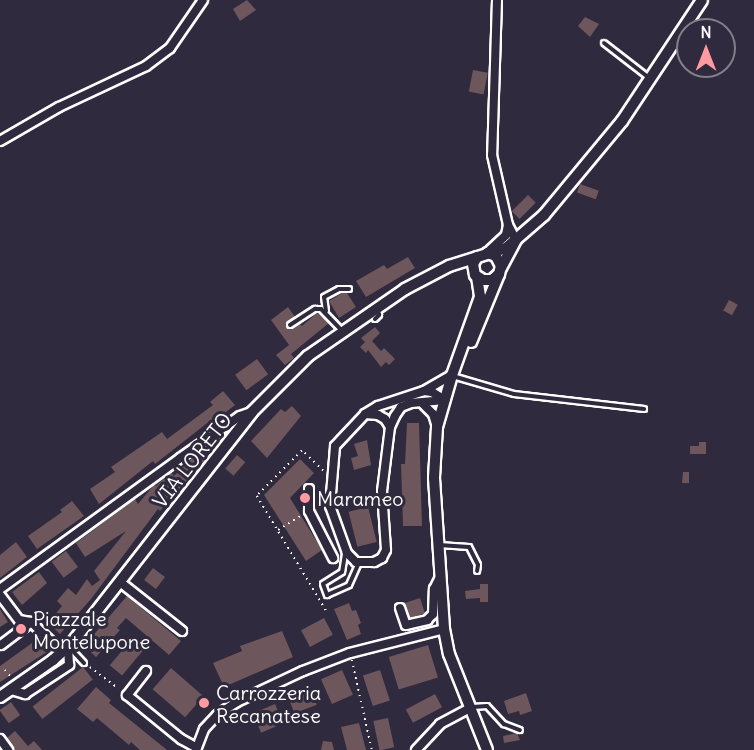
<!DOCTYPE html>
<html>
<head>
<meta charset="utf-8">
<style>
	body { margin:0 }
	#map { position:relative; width:754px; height:750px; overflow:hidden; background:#2f2a3d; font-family:Delius,sans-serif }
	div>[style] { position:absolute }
	.building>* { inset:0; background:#6d565c; transform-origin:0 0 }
	.path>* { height:1.5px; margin-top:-0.75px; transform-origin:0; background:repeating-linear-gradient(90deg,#fff 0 1.5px,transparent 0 6px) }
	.roads { filter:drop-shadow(2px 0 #fff) drop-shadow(-2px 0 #fff) drop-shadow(0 2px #fff) drop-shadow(0 -2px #fff) }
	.lane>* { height:4px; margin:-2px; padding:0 2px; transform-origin:2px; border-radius:2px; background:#2f2a3d }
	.street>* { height:8px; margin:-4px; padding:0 4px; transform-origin:4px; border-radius:4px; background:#2f2a3d }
	.secondary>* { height:10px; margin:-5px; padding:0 5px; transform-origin:5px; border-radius:5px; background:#2f2a3d }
	.dots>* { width:16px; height:16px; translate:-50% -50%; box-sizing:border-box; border:3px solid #2f2a3d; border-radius:50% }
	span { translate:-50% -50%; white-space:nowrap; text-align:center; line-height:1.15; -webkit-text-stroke:6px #2f2a3d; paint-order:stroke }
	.street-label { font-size:20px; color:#fff }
	.poi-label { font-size:20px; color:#fff }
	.left { translate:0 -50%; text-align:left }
	.north { position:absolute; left:676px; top:18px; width:60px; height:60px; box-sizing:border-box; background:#2f2a3d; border:2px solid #827f8b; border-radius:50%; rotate:0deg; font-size:16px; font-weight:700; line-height:24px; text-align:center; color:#fff }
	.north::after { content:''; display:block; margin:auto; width:21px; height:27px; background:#ff9aa2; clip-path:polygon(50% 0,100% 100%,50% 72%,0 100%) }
</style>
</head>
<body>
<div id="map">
	<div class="building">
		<i style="clip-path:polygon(247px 0,256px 10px,240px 21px,233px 9px)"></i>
		<i style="clip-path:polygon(585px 17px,599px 24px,590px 37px,578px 26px)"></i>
		<i style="left:473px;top:70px;width:15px;height:22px;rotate:11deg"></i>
		<i style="left:580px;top:184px;width:20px;height:9px;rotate:20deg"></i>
		<i style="left:528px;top:195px;width:11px;height:23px;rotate:45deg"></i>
		<i style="clip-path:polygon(408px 257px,415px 268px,366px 297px,356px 281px,384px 265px,387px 269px)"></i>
		<i style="clip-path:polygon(342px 293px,347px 293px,356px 307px,339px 318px,329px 301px)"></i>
		<i style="left:729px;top:300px;width:10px;height:12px;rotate:29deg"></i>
		<i style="clip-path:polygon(288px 307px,295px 317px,287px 323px,289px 329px,300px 324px,302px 326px,317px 313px,329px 323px,291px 354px,294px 358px,285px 365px,276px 355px,289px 345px,271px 320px)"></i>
		<i style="clip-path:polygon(375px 327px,380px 333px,372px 341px,381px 351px,384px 348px,395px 359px,389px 365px,386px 362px,381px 367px,368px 350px,366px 353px,360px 347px,365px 342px,361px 338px)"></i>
		<i style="left:257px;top:359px;width:19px;height:27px;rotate:54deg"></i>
		<i style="clip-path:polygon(223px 391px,235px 405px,222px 415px,220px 413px,155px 464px,153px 461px,99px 504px,90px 489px,115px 472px,111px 467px,162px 432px,167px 439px,213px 405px,210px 402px)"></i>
		<i style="clip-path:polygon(292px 406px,301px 416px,267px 458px,251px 441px,281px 409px,285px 412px)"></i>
		<i style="clip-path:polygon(407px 423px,419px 423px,422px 526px,403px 526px,401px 464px,405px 464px)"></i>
		<i style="clip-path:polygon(367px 440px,371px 465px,354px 470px,351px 458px,358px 456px,354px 444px)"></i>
		<i style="clip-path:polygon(699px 442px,706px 442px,706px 454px,690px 454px,690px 446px,699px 446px)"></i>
		<i style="clip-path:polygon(198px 452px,206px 458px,160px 511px,158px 509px,91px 599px,60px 634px,48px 623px,62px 606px,57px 601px,68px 588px,76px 595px,87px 579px,92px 586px,100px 580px,94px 571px,126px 531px,85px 557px,76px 543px,135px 499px,138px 504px,154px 485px,156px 486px,171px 472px,174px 476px)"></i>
		<i style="left:237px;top:455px;width:11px;height:18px;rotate:41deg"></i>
		<i style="clip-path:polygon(300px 459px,314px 473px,290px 498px,322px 550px,306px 561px,264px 495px)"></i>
		<i style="clip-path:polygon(683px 472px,689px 472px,689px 483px,682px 483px)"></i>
		<i style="clip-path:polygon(72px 501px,84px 516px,37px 549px,28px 536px,62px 512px,60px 510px)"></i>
		<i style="left:368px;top:507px;width:36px;height:20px;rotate:76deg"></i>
		<i style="clip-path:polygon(16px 542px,27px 557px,0 578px,0 555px)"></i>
		<i style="left:66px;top:551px;width:20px;height:18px;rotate:53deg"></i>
		<i style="left:153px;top:568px;width:15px;height:15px;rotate:37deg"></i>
		<i style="clip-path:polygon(39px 572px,47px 583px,22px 605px,12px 592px)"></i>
		<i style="clip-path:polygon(480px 584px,488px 584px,488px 602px,480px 602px,480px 598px,466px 599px,465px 591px,480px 589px)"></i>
		<i style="clip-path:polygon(127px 596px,181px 641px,169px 655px,126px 618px,117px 628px,120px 630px,96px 657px,84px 646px)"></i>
		<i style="left:420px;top:598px;width:16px;height:17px;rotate:72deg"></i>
		<i style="clip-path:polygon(349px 603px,352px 611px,356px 610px,361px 623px,358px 625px,361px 634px,347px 640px,334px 609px)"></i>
		<i style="clip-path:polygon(0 609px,8px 622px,0 627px)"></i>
		<i style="left:324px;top:618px;width:19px;height:26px;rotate:62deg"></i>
		<i style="clip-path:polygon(282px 631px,293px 657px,224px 687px,213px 663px,242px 651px,240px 646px)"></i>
		<i style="clip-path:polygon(39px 638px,50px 650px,0 682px,0 666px)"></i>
		<i style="left:131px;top:640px;width:16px;height:33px;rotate:40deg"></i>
		<i style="left:428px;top:645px;width:34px;height:41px;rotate:73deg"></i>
		<i style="left:83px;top:667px;width:16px;height:64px;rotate:52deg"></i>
		<i style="left:171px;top:668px;width:43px;height:28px;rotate:41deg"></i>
		<i style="left:342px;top:670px;width:27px;height:23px;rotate:66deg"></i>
		<i style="left:380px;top:670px;width:32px;height:18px;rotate:72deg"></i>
		<i style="clip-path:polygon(96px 687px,111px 700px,109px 703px,167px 750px,140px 750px,131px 742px,129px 745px,97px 718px,93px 722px,77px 709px)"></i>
		<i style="left:310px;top:687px;width:19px;height:24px;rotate:69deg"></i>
		<i style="clip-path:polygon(526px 693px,532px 711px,520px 715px,519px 711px,508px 714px,504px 701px)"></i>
		<i style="left:435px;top:694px;width:15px;height:33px;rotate:62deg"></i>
		<i style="left:11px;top:702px;width:16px;height:14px;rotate:55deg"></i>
		<i style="left:275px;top:704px;width:21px;height:24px;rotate:67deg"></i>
		<i style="left:388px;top:718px;width:30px;height:15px;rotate:78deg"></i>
		<i style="clip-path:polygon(359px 723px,366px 750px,347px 750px,341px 727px)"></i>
		<i style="clip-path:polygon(15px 731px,28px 746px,34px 741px,42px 750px,14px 750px,7px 738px)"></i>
		<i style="clip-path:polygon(517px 733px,520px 740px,504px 743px,503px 736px)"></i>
		<i style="clip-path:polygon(323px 741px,332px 742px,334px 750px,321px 750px)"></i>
	</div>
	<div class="path">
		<i style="left:323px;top:471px;width:29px;rotate:-136deg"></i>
		<i style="left:302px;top:451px;width:64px;rotate:135deg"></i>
		<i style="left:257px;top:496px;width:135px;rotate:58.9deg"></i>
		<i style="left:278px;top:530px;width:28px;rotate:-32deg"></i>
		<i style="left:352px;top:660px;width:92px;rotate:77.5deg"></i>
		<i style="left:90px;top:667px;width:36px;rotate:37deg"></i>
		<i style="left:5px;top:670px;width:9px;rotate:49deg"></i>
	</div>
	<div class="roads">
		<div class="lane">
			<i style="left:604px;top:43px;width:56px;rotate:37.7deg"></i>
			<i style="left:326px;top:311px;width:14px;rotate:-98deg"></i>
			<i style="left:324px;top:297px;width:17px;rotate:-28deg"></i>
			<i style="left:339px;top:289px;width:10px"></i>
			<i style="left:375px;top:319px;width:6px;rotate:-45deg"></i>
			<i style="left:379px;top:315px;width:5px;rotate:-101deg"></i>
			<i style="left:290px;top:325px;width:30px;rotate:-33deg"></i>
			<i style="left:315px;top:309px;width:6px"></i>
			<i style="left:321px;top:309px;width:29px;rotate:46deg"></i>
			<i style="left:456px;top:377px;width:60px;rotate:16.3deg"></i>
			<i style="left:514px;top:394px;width:131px;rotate:6.6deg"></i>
			<i style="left:439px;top:545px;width:30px;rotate:4deg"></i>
			<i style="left:469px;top:547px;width:20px;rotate:63deg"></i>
			<i style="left:478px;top:565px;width:6px;rotate:99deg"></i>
			<i style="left:345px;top:554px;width:18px;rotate:99deg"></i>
			<i style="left:342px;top:572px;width:22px;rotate:148deg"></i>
			<i style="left:323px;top:584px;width:12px;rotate:70deg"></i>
			<i style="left:327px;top:595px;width:24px;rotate:-24deg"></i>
			<i style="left:349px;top:585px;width:24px;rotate:-66deg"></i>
			<i style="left:69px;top:647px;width:22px;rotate:47deg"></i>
			<i style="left:473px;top:707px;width:14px;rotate:-4deg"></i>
			<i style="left:487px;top:706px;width:25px;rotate:47deg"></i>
			<i style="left:504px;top:724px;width:17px;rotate:21deg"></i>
		</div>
		<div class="street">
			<i style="left:497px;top:0;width:155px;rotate:91.8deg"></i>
			<i style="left:492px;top:155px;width:72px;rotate:77.1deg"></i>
			<i style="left:508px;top:225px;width:17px;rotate:62deg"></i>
			<i style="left:0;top:141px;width:68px;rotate:-30deg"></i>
			<i style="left:59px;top:107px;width:96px;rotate:-25.2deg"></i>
			<i style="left:146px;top:66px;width:30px;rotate:-37deg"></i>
			<i style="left:170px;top:48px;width:58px;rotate:-55.5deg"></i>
			<i style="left:490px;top:250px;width:22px;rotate:-43deg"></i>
			<i style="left:506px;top:235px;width:10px;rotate:-79deg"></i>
			<i style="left:424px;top:391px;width:8px;rotate:7deg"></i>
			<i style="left:432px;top:392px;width:15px;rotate:32deg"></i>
			<i style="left:445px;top:400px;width:34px;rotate:175deg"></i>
			<i style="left:411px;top:403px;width:11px;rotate:158deg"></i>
			<i style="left:401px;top:407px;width:11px;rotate:124deg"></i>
			<i style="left:395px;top:416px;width:12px;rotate:114deg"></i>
			<i style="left:390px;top:427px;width:64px;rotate:97.1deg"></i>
			<i style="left:382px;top:491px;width:59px;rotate:86.1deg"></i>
			<i style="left:386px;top:550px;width:9px;rotate:117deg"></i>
			<i style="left:382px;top:558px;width:9px;rotate:153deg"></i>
			<i style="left:374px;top:562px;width:18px;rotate:180deg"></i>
			<i style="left:356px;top:562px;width:13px;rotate:-135deg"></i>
			<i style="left:347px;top:553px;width:50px;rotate:-109.9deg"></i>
			<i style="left:330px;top:506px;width:60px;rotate:-85.2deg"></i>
			<i style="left:335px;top:446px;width:44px;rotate:-46.8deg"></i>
			<i style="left:365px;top:414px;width:15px;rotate:-32deg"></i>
			<i style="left:378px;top:406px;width:48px;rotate:-18.1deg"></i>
			<i style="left:424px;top:391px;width:32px;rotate:-30deg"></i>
			<i style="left:423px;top:404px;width:14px;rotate:45deg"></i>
			<i style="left:433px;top:414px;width:14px;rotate:73deg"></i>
			<i style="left:365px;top:414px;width:13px;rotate:4deg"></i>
			<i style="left:378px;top:415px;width:8px;rotate:30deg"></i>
			<i style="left:385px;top:419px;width:9px;rotate:58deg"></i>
			<i style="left:309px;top:489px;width:22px;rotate:90deg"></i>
			<i style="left:309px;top:511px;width:53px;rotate:62.9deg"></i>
			<i style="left:120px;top:582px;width:79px;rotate:38.3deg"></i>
			<i style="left:0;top:589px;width:223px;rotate:-36deg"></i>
			<i style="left:180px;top:458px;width:73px;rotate:-35deg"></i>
			<i style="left:240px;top:416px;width:12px;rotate:-20deg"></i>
			<i style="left:0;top:595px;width:31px;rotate:53deg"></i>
			<i style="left:19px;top:620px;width:12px;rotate:9deg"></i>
			<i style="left:400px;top:608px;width:18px;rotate:71deg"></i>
			<i style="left:406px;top:625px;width:22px;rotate:-13deg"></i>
			<i style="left:427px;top:620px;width:8px;rotate:-45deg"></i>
			<i style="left:433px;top:614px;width:25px;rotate:-88deg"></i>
			<i style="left:434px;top:589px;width:13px;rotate:-63deg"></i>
			<i style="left:1px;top:645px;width:38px;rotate:-37deg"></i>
			<i style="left:31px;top:622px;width:43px;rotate:44.1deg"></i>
			<i style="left:146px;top:671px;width:31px;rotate:128deg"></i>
			<i style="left:127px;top:695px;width:70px;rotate:39.2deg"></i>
			<i style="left:181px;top:739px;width:18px;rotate:29deg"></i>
			<i style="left:11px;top:690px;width:15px;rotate:16deg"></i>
			<i style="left:25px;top:694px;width:53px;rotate:-33.4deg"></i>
			<i style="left:69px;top:665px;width:18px;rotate:-93deg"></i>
			<i style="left:0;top:739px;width:14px;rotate:54deg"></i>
			<i style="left:196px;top:750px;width:22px;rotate:-69deg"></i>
			<i style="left:204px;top:729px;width:19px;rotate:-47deg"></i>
			<i style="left:217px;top:715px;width:24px;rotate:-33deg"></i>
			<i style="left:237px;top:702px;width:73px;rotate:-25.2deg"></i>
			<i style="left:303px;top:671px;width:50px;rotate:-21deg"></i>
			<i style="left:350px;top:653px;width:97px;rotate:-14.3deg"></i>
			<i style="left:416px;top:750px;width:35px;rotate:-47deg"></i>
			<i style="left:440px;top:724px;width:34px;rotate:-28deg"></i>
		</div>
		<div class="secondary">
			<i style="left:477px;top:257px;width:8px;rotate:120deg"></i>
			<i style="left:473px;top:264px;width:11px;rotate:80deg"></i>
			<i style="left:475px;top:275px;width:9px;rotate:32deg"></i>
			<i style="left:483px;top:280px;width:9px"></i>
			<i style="left:492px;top:280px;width:9px;rotate:-41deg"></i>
			<i style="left:499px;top:274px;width:8px;rotate:-76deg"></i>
			<i style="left:501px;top:266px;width:11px;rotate:-117deg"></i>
			<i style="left:496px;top:256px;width:9px;rotate:-159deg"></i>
			<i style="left:501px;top:268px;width:32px;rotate:-62deg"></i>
			<i style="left:477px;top:277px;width:20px;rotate:81deg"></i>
			<i style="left:480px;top:297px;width:83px;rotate:109.7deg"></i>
			<i style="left:452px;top:375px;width:54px;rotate:106.1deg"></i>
			<i style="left:437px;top:427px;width:51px;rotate:93.4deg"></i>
			<i style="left:434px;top:478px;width:151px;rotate:86.2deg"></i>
			<i style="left:444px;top:629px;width:25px;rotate:79deg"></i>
			<i style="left:449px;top:654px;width:103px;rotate:68.4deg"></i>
			<i style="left:471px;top:342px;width:74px;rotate:-67.6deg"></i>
			<i style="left:0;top:697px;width:65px;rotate:-34.9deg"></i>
			<i style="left:53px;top:660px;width:24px;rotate:-42deg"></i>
			<i style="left:71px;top:644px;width:294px;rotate:-52deg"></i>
			<i style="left:252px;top:412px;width:79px;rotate:-45deg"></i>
			<i style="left:308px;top:356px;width:118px;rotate:-34.6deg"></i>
			<i style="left:405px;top:289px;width:50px;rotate:-27.6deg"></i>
			<i style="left:449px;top:266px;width:60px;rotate:-17.5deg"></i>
			<i style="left:506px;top:248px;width:50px;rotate:-41deg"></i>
			<i style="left:544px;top:215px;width:122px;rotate:-50.3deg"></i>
			<i style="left:622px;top:121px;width:145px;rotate:-56.5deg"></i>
		</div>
	</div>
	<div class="dots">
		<i style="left:305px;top:498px;background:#ff9aa2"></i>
		<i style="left:21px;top:629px;background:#ff9aa2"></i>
		<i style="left:204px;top:703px;background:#ff9aa2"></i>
	</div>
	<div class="street-label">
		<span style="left:192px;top:460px;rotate:-52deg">VIA LORETO</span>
	</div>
	<div class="poi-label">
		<span class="left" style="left:317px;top:498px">Marameo</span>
		<span class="left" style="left:33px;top:630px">Piazzale<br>Montelupone</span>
		<span class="left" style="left:216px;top:704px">Carrozzeria<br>Recanatese</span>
	</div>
	<div class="north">N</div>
</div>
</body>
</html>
